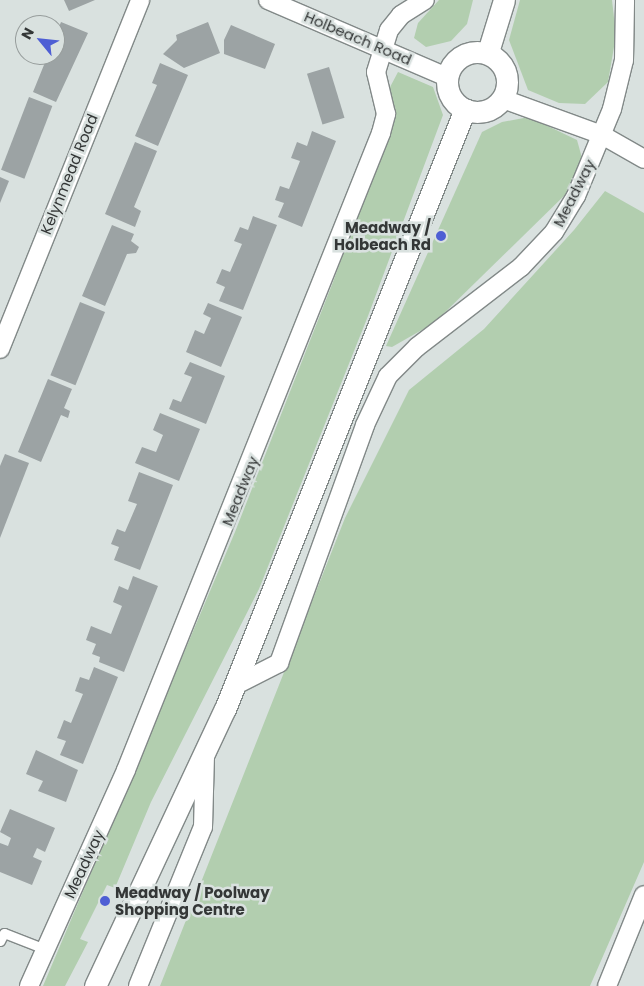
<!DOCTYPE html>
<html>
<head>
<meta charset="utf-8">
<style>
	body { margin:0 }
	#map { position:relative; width:644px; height:986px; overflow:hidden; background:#d9e1df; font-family:Poppins,sans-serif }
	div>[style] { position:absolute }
	.green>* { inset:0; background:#b2ceaf }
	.building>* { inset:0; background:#9ca3a4; transform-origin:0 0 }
	.roads { filter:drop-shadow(1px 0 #828988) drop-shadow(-1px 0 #828988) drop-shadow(0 1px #828988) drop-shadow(0 -1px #828988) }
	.service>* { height:9px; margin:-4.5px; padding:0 4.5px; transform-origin:4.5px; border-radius:4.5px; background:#fff }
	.minor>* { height:18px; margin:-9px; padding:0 9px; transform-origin:9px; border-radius:9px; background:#fff }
	.tertiary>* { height:21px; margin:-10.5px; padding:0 10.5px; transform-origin:10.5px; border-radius:10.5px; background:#fff }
	.tertiary>.ring { margin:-10.5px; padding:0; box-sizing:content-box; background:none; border:21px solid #fff; border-radius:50% }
	.dots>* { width:14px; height:14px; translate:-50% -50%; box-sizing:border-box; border:2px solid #d9e1df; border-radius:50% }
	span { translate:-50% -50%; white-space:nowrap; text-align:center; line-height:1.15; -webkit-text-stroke:5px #d9e1df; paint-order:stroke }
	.street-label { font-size:15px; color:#343737 }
	.poi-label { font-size:15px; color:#343737; font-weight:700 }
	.right { translate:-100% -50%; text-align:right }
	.left { translate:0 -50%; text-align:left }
	.north { position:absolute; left:15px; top:15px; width:50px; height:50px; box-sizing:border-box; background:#d9e1df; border:1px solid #979d9c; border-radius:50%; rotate:298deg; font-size:14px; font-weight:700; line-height:20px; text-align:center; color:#343737 }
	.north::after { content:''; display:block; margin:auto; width:18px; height:22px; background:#4e5ed4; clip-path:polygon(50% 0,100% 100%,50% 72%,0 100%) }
</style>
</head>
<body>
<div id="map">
	<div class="green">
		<i style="clip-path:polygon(439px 0,473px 0,467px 24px,451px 41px,426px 47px,414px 38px,418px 23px)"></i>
		<i style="clip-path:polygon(520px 0,612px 0,616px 35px,608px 82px,585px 104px,559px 103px,528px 90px,509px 40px)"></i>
		<i style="clip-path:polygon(398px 72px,433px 87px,443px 115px,368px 316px,259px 589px,151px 802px,115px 888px,107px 885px,80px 939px,88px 942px,65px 986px,43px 986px,235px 532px,333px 282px,391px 121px,389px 89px)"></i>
		<i style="clip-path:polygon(529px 117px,577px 140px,582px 158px,569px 191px,434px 323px,392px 347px,386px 346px,482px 132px,502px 122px)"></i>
		<i style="clip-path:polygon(605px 191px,644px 213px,644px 862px,590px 986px,160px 986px,345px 518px,409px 390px,484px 329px,574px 230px)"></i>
	</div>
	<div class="building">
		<i style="clip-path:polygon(64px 0,95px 0,69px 11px)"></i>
		<i style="clip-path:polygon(61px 22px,88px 33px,56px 102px,33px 92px,48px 55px,55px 55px,55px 37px)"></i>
		<i style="clip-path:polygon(208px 22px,220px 53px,184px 68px,163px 54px,177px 40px,176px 35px)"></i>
		<i style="clip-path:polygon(231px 25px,275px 44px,265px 69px,224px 54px,224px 40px)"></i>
		<i style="clip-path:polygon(160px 63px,188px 75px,158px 146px,135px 136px,157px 85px,152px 83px)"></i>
		<i style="left:329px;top:67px;width:53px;height:23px;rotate:73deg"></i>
		<i style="left:29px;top:97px;width:25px;height:78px;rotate:21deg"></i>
		<i style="clip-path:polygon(312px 131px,336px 141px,302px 227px,278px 217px,284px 203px,275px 200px,280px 186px,289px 189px,300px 161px,291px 158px,297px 142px,307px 146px)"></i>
		<i style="clip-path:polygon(135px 142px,157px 151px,134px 207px,141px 211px,135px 227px,105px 214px)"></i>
		<i style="clip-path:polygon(0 177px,9px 181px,0 203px)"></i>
		<i style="clip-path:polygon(253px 216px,277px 225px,243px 310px,219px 301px,225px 287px,216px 283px,222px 269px,230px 272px,242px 244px,234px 241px,240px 227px,248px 230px)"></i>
		<i style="clip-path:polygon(112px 225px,134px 234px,131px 241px,139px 247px,136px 253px,127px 254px,105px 306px,82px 296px)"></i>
		<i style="left:80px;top:302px;width:27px;height:79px;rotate:22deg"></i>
		<i style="clip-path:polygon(208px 303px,242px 317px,221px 367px,186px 352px,195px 330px,204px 334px,211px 318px,203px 314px)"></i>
		<i style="clip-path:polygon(190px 362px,225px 376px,206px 424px,169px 409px,173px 399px,181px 402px,192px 377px,184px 374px)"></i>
		<i style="clip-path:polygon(48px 379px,72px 389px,64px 408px,70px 411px,68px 418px,61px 415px,41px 462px,18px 452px)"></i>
		<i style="clip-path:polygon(160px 413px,200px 429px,179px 481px,135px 463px,142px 447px,156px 452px,163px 435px,153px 430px)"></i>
		<i style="clip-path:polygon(5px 454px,29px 463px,0 538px,0 466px)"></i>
		<i style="clip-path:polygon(139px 472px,173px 485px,140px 570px,114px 560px,119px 547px,111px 544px,117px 529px,125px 532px,137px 504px,128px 501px)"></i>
		<i style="clip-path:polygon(133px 576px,158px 586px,124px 672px,99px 662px,100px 657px,92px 654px,96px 644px,86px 640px,91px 626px,111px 634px,122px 606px,113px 602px,119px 586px,128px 590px)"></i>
		<i style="clip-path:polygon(94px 667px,118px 677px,83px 764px,60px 755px,66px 741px,57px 738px,64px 720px,71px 723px,83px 694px,75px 691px,80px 677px,89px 680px)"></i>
		<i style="clip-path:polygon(36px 750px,78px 770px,66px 802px,38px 791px,43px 781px,26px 774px)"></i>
		<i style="clip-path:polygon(10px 809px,55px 828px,45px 852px,37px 848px,33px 857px,42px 861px,32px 885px,0 872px,0 843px,8px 846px,11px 838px,0 832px)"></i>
	</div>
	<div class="roads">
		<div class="service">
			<i style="left:0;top:941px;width:9px;rotate:-63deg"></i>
			<i style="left:4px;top:933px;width:44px;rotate:21.3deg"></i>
		</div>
		<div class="minor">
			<i style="left:268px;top:0;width:195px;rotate:23.3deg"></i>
			<i style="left:503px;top:99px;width:105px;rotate:20deg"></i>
			<i style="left:602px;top:135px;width:48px;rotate:29.7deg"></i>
			<i style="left:0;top:349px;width:376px;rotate:-68.1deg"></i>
			<i style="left:234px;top:686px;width:51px;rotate:-27.1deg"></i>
			<i style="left:279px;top:663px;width:253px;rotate:-70.1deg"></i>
			<i style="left:365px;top:425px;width:54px;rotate:-64.9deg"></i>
			<i style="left:388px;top:376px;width:41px;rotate:-45deg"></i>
			<i style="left:417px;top:347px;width:131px;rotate:-37.6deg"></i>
			<i style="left:521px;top:267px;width:48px;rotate:-46.7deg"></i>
			<i style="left:554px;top:232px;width:42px;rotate:-58.6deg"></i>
			<i style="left:576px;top:196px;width:94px;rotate:-67.5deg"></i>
			<i style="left:612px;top:109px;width:50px;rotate:-76.2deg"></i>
			<i style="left:624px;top:60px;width:60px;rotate:-89deg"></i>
			<i style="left:29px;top:986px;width:237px;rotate:-65.8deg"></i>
			<i style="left:126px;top:770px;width:686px;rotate:-68.18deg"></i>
			<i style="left:381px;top:133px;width:20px;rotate:-75deg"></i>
			<i style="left:386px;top:114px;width:43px;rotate:-103.4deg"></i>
			<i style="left:376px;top:72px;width:44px;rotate:-72.8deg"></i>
			<i style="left:389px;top:30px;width:19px;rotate:-51deg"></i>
			<i style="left:401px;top:15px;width:28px;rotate:-32deg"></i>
			<i style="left:138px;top:986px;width:172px;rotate:-67.8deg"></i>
			<i style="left:203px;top:827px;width:71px;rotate:-88.4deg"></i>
			<i style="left:607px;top:986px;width:98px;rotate:-67.9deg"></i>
		</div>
		<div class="tertiary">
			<i class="ring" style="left:447px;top:52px;width:39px;height:39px"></i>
			<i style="left:488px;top:52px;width:54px;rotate:-72.9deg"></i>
			<i style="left:95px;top:986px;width:306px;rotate:-64.9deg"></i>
			<i style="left:225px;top:709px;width:646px;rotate:-68.2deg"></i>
		</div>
	</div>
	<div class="dots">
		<i style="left:441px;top:236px;background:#4e5ed4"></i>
		<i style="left:105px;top:901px;background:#4e5ed4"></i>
	</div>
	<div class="street-label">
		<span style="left:358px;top:38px;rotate:23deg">Holbeach Road</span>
		<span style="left:69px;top:174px;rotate:-68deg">Kelynmead Road</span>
		<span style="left:574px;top:193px;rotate:-63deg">Meadway</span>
		<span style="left:240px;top:491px;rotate:-68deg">Meadway</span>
		<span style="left:84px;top:864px;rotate:-65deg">Meadway</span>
	</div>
	<div class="poi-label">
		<span class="right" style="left:431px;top:236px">Meadway /<br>Holbeach Rd</span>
		<span class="left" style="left:115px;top:901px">Meadway / Poolway<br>Shopping Centre</span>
	</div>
	<div class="north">N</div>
</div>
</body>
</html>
